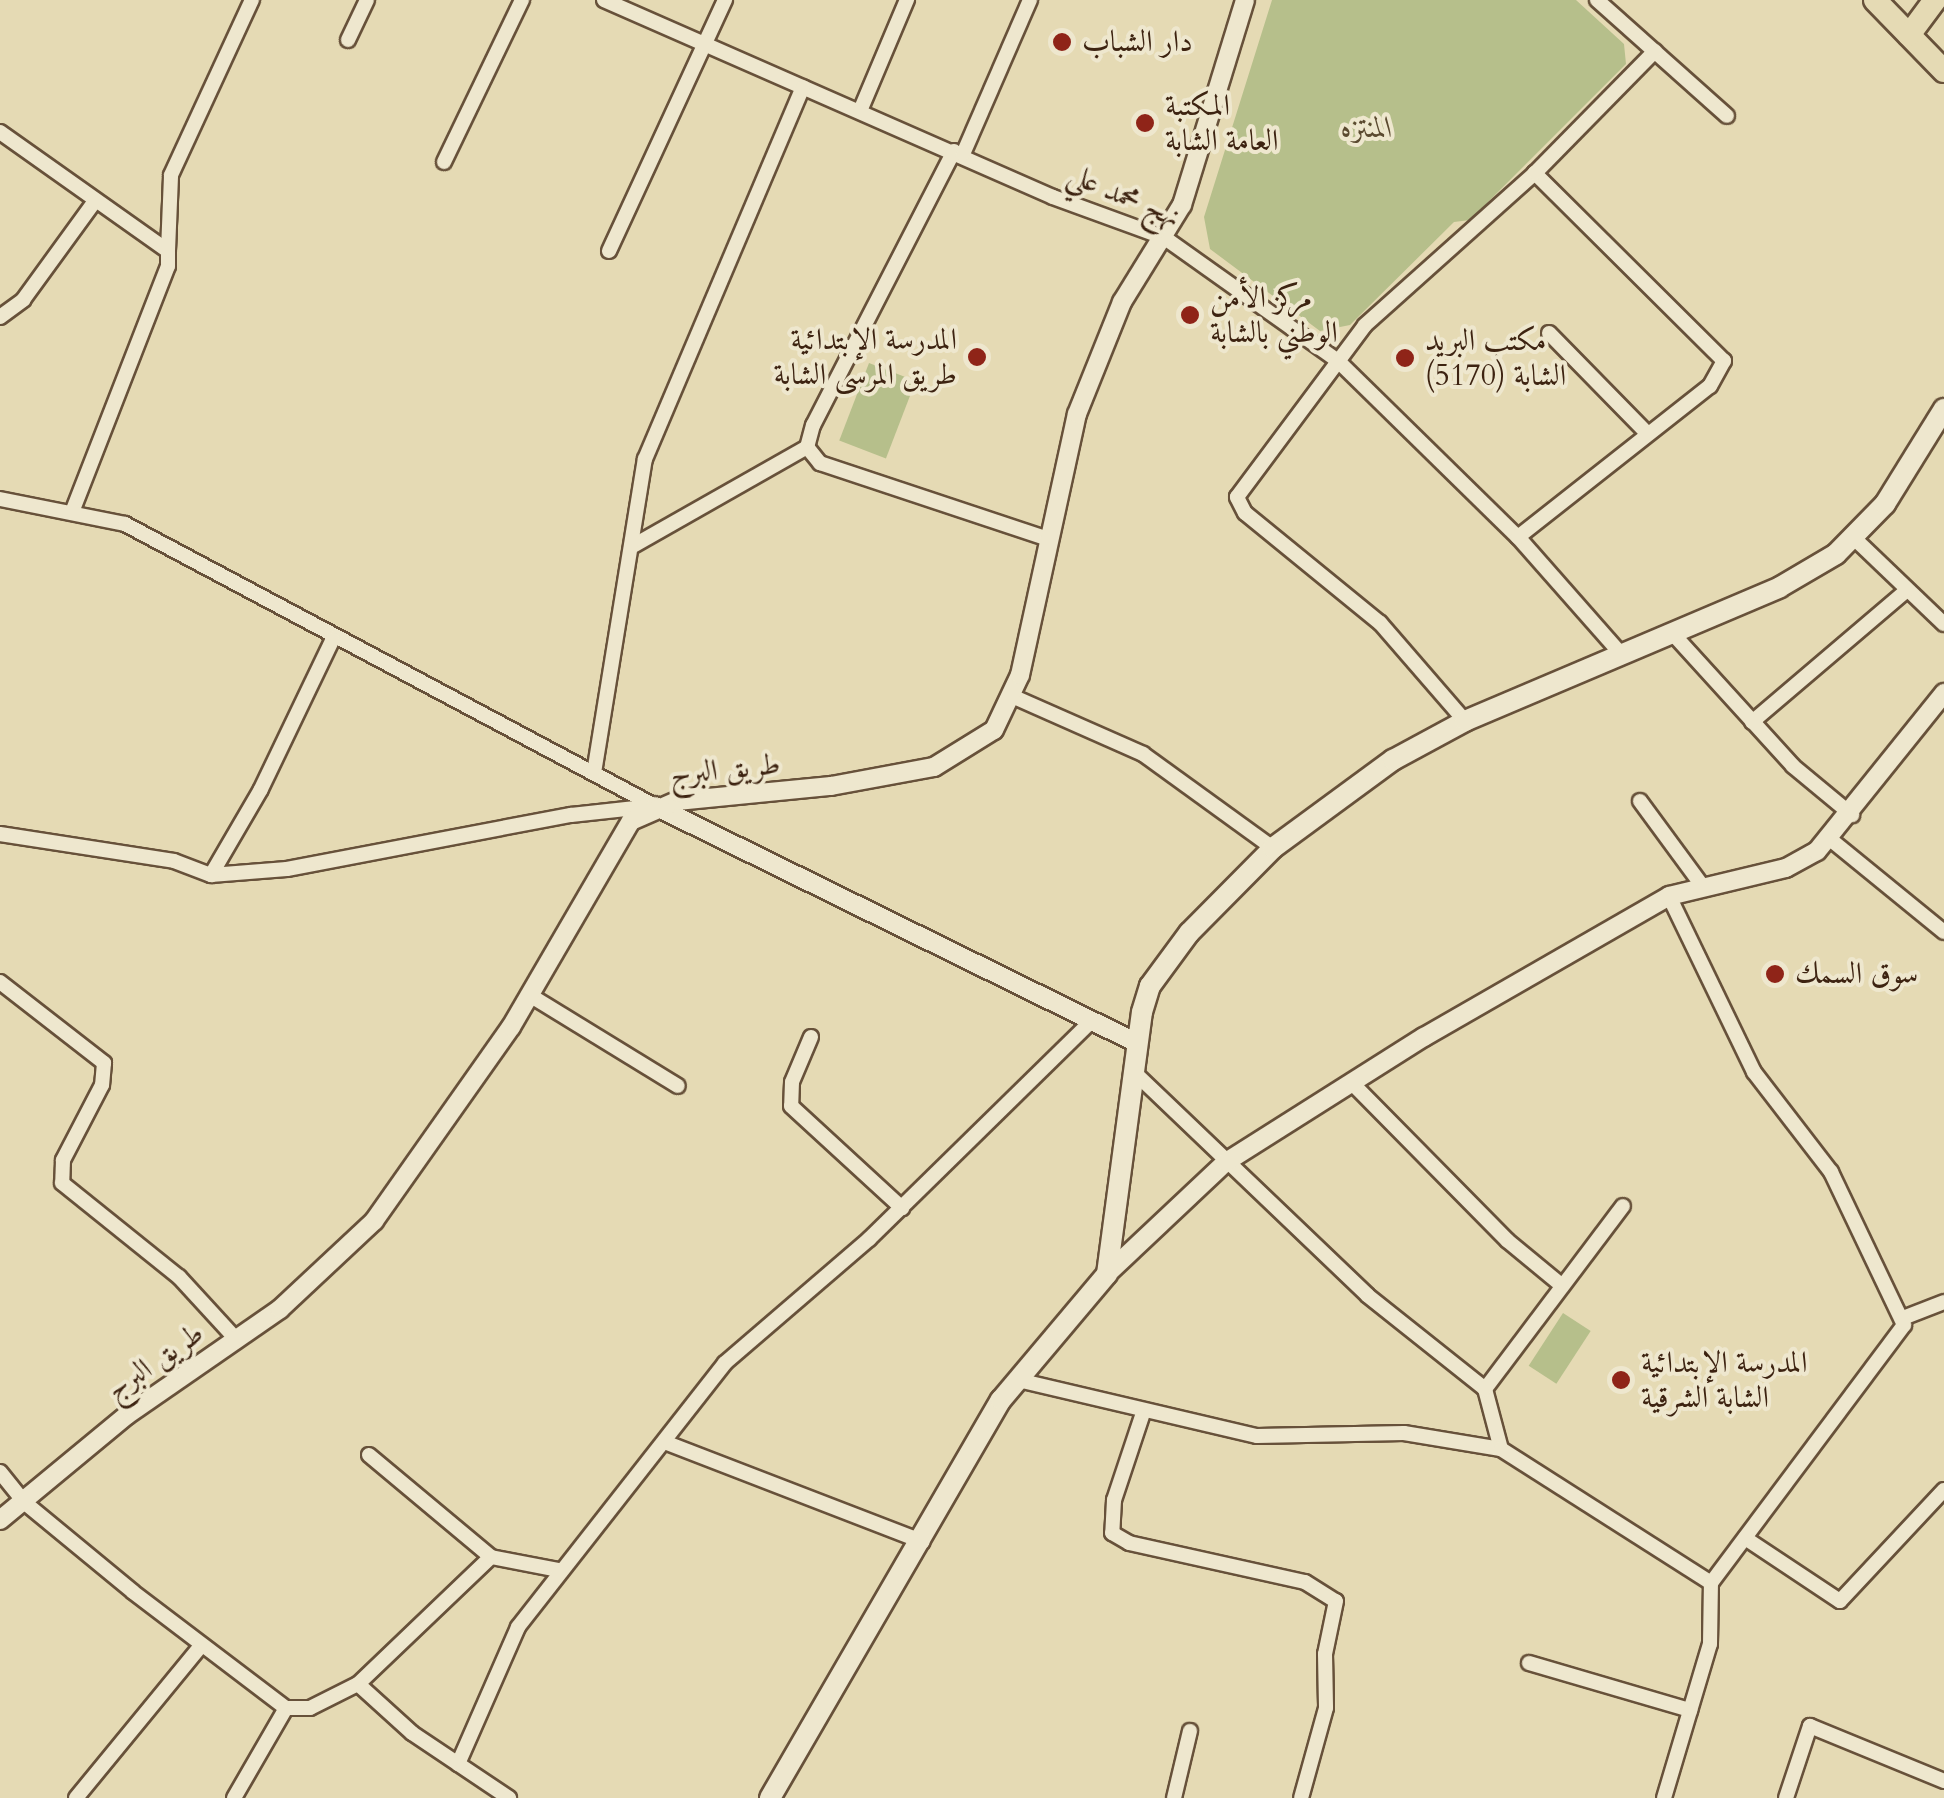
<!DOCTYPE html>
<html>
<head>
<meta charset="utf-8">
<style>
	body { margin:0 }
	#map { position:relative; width:1944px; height:1798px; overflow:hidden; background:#e5dab4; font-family:Cardo,Amiri,serif }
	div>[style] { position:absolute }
	.green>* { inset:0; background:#b6bf8b; transform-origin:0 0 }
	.roads { filter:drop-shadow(2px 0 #67513a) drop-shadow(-2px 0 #67513a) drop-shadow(0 2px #67513a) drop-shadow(0 -2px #67513a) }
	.minor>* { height:14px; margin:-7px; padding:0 7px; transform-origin:7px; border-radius:7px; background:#eee7ce }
	.tertiary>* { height:18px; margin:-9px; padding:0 9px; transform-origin:9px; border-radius:9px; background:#eee7ce }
	.secondary>* { height:20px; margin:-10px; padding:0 10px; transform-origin:10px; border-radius:10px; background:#eee7ce }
	.primary>* { height:22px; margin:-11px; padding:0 11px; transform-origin:11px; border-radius:11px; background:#e5dab4 }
	.dots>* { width:28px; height:28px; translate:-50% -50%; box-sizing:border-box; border:5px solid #eee7ce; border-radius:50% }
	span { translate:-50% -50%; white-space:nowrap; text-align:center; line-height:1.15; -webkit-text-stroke:8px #eee7ce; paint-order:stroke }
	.poi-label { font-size:30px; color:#3d2311 }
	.left { translate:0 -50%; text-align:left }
	.right { translate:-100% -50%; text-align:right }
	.park-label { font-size:30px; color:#5b4a30; font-style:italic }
	.street-label { font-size:30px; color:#3d2311 }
</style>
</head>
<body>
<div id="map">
	<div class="green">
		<i style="clip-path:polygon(1272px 0,1576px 0,1624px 44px,1626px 64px,1470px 220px,1454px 222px,1350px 325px,1320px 331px,1210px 249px,1204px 217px)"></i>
		<i style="left:869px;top:363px;width:50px;height:83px;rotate:21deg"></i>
		<i style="left:1563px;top:1313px;width:33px;height:63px;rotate:33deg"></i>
	</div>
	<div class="roads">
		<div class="minor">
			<i style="left:604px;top:0;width:490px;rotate:23.7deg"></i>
			<i style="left:1053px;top:197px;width:119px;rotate:20.1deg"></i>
			<i style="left:1165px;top:238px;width:212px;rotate:35.4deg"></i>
			<i style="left:1338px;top:361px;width:252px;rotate:44.4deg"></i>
			<i style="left:1518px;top:537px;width:157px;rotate:48.6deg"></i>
			<i style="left:1597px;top:0;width:174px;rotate:41.7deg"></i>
			<i style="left:348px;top:40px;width:44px;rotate:-64.6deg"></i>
			<i style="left:860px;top:111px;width:121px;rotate:-67.1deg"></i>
			<i style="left:0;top:132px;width:206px;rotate:35.3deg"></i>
			<i style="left:168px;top:251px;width:15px;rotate:90deg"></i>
			<i style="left:168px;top:266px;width:264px;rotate:111.3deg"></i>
			<i style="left:954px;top:151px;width:308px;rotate:117.2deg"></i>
			<i style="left:813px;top:425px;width:23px;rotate:105deg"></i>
			<i style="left:807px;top:447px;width:21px;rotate:51deg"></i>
			<i style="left:820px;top:463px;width:238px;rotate:18.4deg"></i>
			<i style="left:963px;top:154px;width:168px;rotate:-66.5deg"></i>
			<i style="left:444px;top:162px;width:180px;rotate:-64.3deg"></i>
			<i style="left:168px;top:251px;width:76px;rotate:-87.7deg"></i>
			<i style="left:171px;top:175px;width:193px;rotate:-65.2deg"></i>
			<i style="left:609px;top:251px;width:277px;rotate:-65.2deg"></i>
			<i style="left:0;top:317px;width:29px;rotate:-36deg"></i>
			<i style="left:23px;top:300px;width:122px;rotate:-54deg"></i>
			<i style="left:1549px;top:333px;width:141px;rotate:45.6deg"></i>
			<i style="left:0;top:499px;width:127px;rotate:11.3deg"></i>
			<i style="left:125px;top:524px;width:600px;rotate:28.02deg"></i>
			<i style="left:1518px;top:537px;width:244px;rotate:-38.2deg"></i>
			<i style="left:1710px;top:386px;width:29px;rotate:-61deg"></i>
			<i style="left:1724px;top:361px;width:267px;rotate:-135.2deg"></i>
			<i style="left:1855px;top:539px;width:123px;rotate:43.7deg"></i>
			<i style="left:633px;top:546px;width:200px;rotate:-29.6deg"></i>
			<i style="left:1674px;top:635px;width:177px;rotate:47.7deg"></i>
			<i style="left:1793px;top:766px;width:77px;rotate:39.7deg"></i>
			<i style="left:1014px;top:697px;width:141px;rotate:23.8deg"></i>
			<i style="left:1143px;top:754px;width:160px;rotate:35.9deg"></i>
			<i style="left:1465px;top:721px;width:130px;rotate:-130.9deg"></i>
			<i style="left:1380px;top:623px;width:174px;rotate:-140.8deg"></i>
			<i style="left:1245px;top:513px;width:18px;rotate:-117deg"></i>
			<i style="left:1237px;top:497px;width:214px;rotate:-53.3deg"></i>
			<i style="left:1365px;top:325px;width:228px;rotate:-41.8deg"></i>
			<i style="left:1535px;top:173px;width:171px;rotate:-45.5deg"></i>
			<i style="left:1752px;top:722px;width:204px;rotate:-40.4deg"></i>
			<i style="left:594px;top:773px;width:318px;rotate:-80.8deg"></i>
			<i style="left:645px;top:459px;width:404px;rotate:-67deg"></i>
			<i style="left:1640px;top:801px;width:103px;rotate:53.7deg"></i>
			<i style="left:0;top:834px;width:176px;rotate:8.8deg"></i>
			<i style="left:174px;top:861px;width:40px;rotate:21deg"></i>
			<i style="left:211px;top:875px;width:76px;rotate:-4.5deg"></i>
			<i style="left:287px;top:869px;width:289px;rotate:-10.8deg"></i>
			<i style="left:571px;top:815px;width:83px;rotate:-6.2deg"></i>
			<i style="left:1830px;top:839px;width:147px;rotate:39.2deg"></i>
			<i style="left:211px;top:875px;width:99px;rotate:-59.8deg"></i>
			<i style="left:261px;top:789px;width:166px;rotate:-64.4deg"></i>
			<i style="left:0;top:982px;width:132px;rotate:37.9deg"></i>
			<i style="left:104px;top:1063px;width:22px;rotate:95deg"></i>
			<i style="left:102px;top:1085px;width:85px;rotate:117.5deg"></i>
			<i style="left:63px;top:1160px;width:23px;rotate:92deg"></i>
			<i style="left:62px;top:1183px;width:150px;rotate:38.8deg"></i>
			<i style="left:179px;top:1277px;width:86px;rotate:47.4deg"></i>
			<i style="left:531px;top:996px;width:172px;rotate:31.5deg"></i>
			<i style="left:811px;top:1037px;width:49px;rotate:112.9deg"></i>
			<i style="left:792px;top:1082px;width:24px;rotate:92deg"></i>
			<i style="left:791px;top:1106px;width:151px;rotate:42.6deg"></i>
			<i style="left:1134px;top:1072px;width:323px;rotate:43.7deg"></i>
			<i style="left:1367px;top:1295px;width:151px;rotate:38.5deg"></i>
			<i style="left:1485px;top:1389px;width:62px;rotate:75.1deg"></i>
			<i style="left:1351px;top:1082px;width:223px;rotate:45.4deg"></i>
			<i style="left:1508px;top:1241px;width:67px;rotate:39.6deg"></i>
			<i style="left:1903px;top:1318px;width:44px;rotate:-21.3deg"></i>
			<i style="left:1018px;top:1380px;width:245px;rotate:13.2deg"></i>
			<i style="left:1257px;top:1436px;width:147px;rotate:-1.2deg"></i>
			<i style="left:1404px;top:1433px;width:98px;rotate:9.4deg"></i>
			<i style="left:1501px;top:1449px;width:249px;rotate:32.5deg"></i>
			<i style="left:1485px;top:1389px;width:229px;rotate:-53deg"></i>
			<i style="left:1143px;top:1413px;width:92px;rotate:108.4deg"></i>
			<i style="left:1114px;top:1500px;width:33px;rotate:93deg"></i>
			<i style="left:1112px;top:1533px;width:20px;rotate:30deg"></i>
			<i style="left:1129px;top:1543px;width:180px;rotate:12.5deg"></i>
			<i style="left:1305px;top:1582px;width:36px;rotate:32deg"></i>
			<i style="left:1336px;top:1601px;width:54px;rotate:101.7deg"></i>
			<i style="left:1325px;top:1654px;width:54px;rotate:88.9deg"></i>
			<i style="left:1326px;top:1708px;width:93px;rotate:105.5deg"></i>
			<i style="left:667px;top:1443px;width:274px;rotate:21.1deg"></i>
			<i style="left:369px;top:1455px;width:159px;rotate:39.9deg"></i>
			<i style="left:491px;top:1557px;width:68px;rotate:11deg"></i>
			<i style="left:0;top:1472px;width:38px;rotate:51deg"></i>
			<i style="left:24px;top:1502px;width:141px;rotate:39.5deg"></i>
			<i style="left:133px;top:1592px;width:192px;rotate:37.2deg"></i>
			<i style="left:286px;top:1708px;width:24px"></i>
			<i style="left:310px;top:1708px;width:54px;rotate:-26.6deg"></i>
			<i style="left:358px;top:1684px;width:184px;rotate:-43.7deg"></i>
			<i style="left:1745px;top:1538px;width:114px;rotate:33.6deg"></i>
			<i style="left:1840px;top:1601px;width:152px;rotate:-46.9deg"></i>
			<i style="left:1529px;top:1663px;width:168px;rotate:16.3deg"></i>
			<i style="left:358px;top:1684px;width:73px;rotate:42.2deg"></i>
			<i style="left:412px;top:1733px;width:117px;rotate:33.8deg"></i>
			<i style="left:458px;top:1764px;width:150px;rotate:-66.3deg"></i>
			<i style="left:518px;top:1627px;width:335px;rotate:-51.9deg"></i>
			<i style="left:725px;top:1363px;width:190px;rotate:-40.7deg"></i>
			<i style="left:869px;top:1239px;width:313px;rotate:-44.4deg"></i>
			<i style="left:76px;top:1798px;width:195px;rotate:-50.6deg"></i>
			<i style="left:234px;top:1798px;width:104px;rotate:-60deg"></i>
			<i style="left:1174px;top:1798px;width:69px;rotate:-76.6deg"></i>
			<i style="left:1664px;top:1798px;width:161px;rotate:-73.4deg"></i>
			<i style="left:1710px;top:1644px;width:61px;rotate:-89.1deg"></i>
			<i style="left:1711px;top:1583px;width:322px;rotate:-53.2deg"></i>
			<i style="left:1904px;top:1325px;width:170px;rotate:-115.5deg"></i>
			<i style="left:1831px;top:1172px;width:126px;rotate:-127.6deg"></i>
			<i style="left:1754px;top:1072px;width:195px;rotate:-115.8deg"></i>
			<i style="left:1786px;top:1798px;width:76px;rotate:-71.6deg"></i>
			<i style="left:1810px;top:1726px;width:145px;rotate:22.3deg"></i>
		</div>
		<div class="tertiary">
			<i style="left:655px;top:806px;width:537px;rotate:26.18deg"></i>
			<i style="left:1107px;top:1274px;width:163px;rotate:-43.3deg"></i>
			<i style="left:1226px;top:1162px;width:234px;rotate:-32.3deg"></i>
			<i style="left:1424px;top:1037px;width:283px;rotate:-29.9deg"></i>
			<i style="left:1669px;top:896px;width:120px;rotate:-13.5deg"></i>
			<i style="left:1786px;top:868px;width:35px;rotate:-29deg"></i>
			<i style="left:1817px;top:851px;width:203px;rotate:-51.2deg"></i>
			<i style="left:0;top:1520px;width:165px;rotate:-39.6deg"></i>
			<i style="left:127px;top:1415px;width:186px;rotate:-34.7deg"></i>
			<i style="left:280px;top:1309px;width:129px;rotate:-43.1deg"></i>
			<i style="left:374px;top:1221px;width:237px;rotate:-54.8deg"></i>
			<i style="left:511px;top:1027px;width:238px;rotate:-59.8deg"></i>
			<i style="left:631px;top:821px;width:50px;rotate:-23.5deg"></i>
			<i style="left:677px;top:801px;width:155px;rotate:-5.6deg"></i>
			<i style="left:831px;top:786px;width:105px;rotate:-10.5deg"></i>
			<i style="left:934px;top:767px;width:70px;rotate:-31.7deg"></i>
			<i style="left:994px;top:730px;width:61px;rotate:-64.7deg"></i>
			<i style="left:1020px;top:675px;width:267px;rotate:-77.7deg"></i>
			<i style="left:1077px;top:414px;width:121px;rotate:-68.1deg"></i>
			<i style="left:1122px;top:302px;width:114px;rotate:-58.3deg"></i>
			<i style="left:1182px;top:205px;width:214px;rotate:-72.9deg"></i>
		</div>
		<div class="secondary">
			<i style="left:770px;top:1798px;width:460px;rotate:-59.9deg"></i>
			<i style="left:1001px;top:1400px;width:165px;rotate:-49.9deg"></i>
			<i style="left:1107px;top:1274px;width:264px;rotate:-82.4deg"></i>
			<i style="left:1142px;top:1012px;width:27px;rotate:-73deg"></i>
			<i style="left:1150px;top:986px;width:66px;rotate:-53.7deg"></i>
			<i style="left:1189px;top:933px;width:120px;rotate:-45.3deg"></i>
			<i style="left:1273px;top:848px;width:149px;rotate:-36.3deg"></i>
			<i style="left:1393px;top:760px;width:82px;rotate:-28.4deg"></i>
			<i style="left:1465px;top:721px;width:342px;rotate:-23deg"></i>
			<i style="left:1780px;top:587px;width:65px;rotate:-30.5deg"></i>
			<i style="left:1836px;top:554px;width:70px;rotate:-45.6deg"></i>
			<i style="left:1885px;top:504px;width:112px;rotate:-58.2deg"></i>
		</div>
		<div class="primary">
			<i style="left:1875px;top:0;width:99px;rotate:45.8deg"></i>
			<i style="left:1909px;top:35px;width:44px;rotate:-53.4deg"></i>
		</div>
	</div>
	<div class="dots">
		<i style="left:1062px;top:42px;background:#8f2418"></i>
		<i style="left:1145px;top:123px;background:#8f2418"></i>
		<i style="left:1190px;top:315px;background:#8f2418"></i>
		<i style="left:977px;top:357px;background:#8f2418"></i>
		<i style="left:1405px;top:358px;background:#8f2418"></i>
		<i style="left:1775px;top:974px;background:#8f2418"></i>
		<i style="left:1621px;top:1380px;background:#8f2418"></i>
	</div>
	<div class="poi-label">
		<span class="left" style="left:1082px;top:42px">دار الشباب</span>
		<span class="left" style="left:1165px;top:123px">المكتبة<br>العامة الشابة</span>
		<span class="left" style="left:1210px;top:315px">مركز الأمن<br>الوطني بالشابة</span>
		<span class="right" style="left:957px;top:357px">المدرسة الإبتدائية<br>طريق المرسى الشابة</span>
		<span class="left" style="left:1425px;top:358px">مكتب البريد<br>الشابة (5170)</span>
		<span class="left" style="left:1795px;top:974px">سوق السمك</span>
		<span class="left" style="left:1641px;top:1380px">المدرسة الإبتدائية<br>الشابة الشرقية</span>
	</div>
	<div class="park-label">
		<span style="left:1367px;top:128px">المنتزه</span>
	</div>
	<div class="street-label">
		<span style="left:1124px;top:196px;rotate:23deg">نهج محمد علي</span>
		<span style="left:725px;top:770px;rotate:-6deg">طريق البرج</span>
		<span style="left:155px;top:1362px;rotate:-35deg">طريق البرج</span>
	</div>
</div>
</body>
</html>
